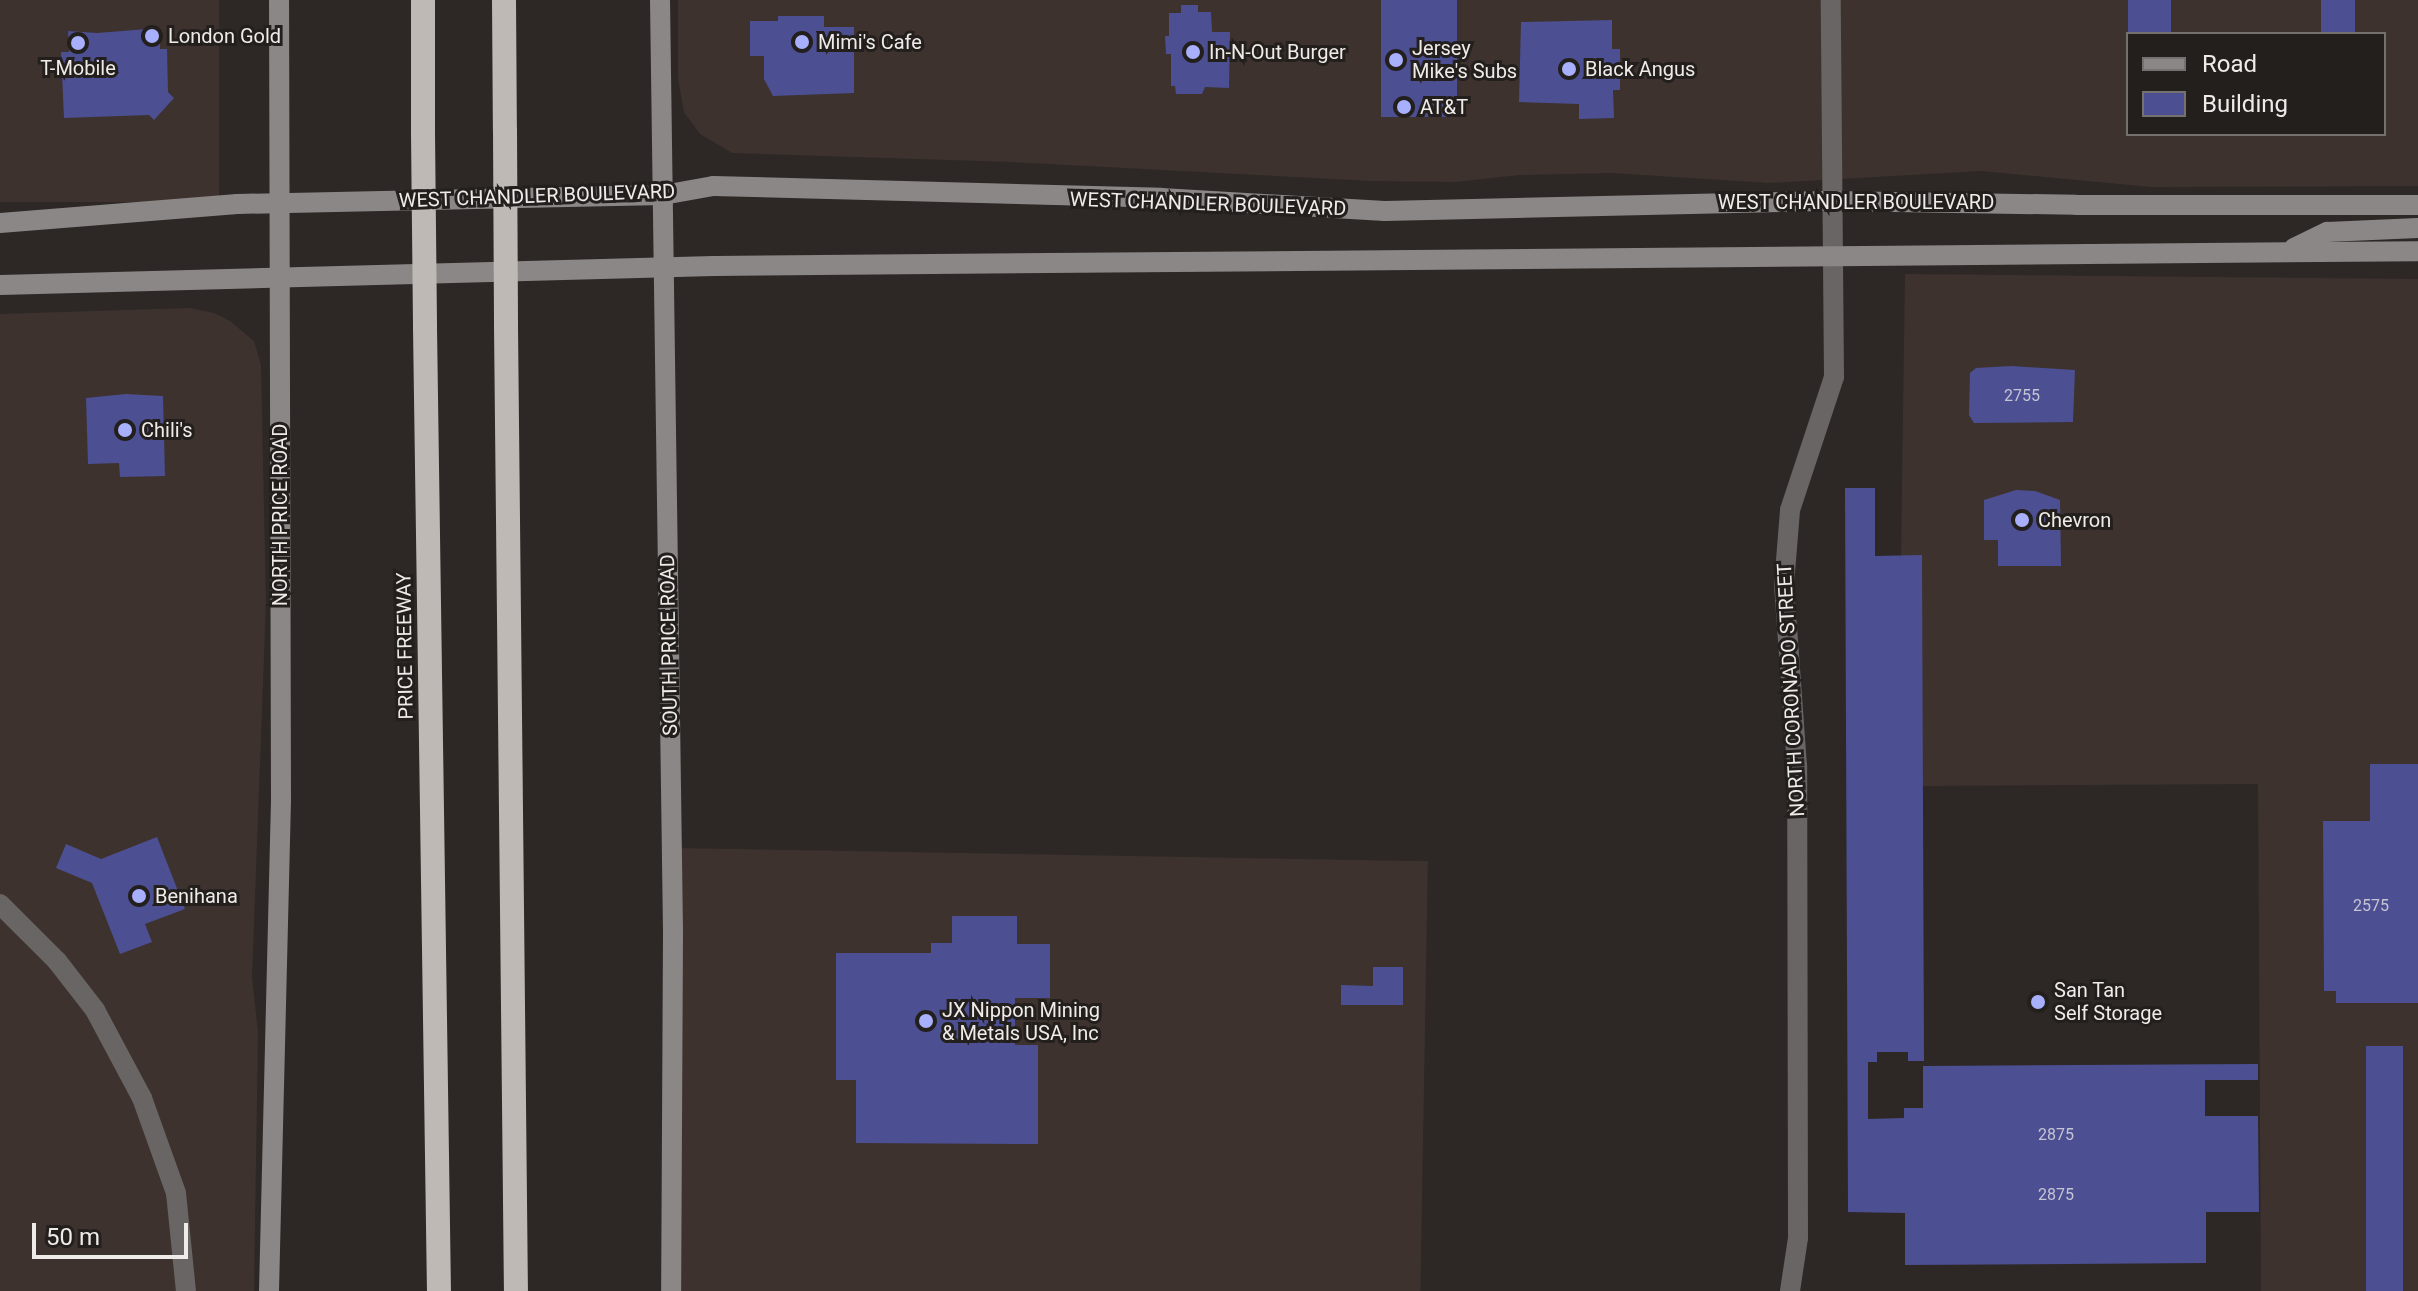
<!DOCTYPE html>
<html>
<head>
<meta charset="utf-8">
<style>
	body { margin:0 }
	#map { position:relative; width:2418px; height:1291px; overflow:hidden; background:#2d2826; font-family:Roboto,sans-serif }
	div>[style] { position:absolute }
	.built>* { inset:0; background:#3d322e; transform-origin:0 0 }
	.building>* { inset:0; background:#4c4f92; transform-origin:0 0 }
	.minor>* { height:20px; margin:-10px; padding:0 10px; transform-origin:10px; border-radius:10px; background:#686564 }
	.secondary>* { height:20px; margin:-10px; padding:0 10px; transform-origin:10px; border-radius:10px; background:#8b8786 }
	.motorway>* { height:24px; margin:-12px; padding:0 12px; transform-origin:12px; border-radius:12px; background:#bfb9b6 }
	.motorway-bridge>* { height:24px; margin:-12px; padding:0 12px; transform-origin:12px; border-radius:12px; background:#bfb9b6 }
	.dots>* { width:22px; height:22px; translate:-50% -50%; box-sizing:border-box; border:4px solid #231f1d; border-radius:50% }
	span { translate:-50% -50%; white-space:nowrap; text-align:center; line-height:1.15; -webkit-text-stroke:6px #231f1d; paint-order:stroke }
	.number-label { font-size:16px; color:#c6c4d3 }
	.number-label span { -webkit-text-stroke-width:0 }
	.poi-label { font-size:20px; color:#eeebe9 }
	.left { translate:0 -50%; text-align:left }
	.street-label { font-size:20px; color:#eeebe9 }
	.legend { position:absolute; left:2126px; top:32px; width:260px; height:104px; box-sizing:border-box; background:#231f1d; border:2px solid #74716f; margin:0; padding:10px 14px; list-style:none; font-size:24px; color:#eeebe9 }
	.legend li { display:flex; align-items:center; gap:16px; height:40px }
	.legend b { width:40px; border:2px solid #74716f }
	.scale { position:absolute; left:32px; top:1223px; width:156px; height:36px; box-sizing:border-box; border:4px solid #eeebe9; border-top:0; padding-left:10px; font-size:24px; line-height:28px; white-space:nowrap; color:#eeebe9; -webkit-text-stroke:6px #231f1d; paint-order:stroke }
</style>
</head>
<body>
<div id="map">
	<div class="built">
		<i style="left:0;top:0;width:219px;height:202px"></i>
		<i style="clip-path:polygon(evenodd,678px 0,2418px 0,2418px 186px,2151px 187px,1981px 171px,1768px 183px,1612px 173px,1519px 175px,1455px 182px,1372px 181px,1011px 162px,732px 153px,700px 134px,684px 112px,678px 78px,678px 0,2128px 34px,2384px 34px,2384px 134px,2128px 134px,2128px 34px)"></i>
		<i style="clip-path:polygon(1905px 274px,2418px 279px,2418px 1291px,2261px 1291px,2258px 784px,1922px 786px,1901px 556px)"></i>
		<i style="clip-path:polygon(190px 308px,214px 313px,230px 321px,254px 341px,261px 365px,266px 603px,252px 977px,258px 1032px,254px 1291px,0 1291px,0 314px)"></i>
		<i style="left:672px;top:848px;width:756px;height:443px;rotate:1deg"></i>
	</div>
	<div class="building">
		<i style="left:1381px;top:0;width:76px;height:117px"></i>
		<i style="left:2128px;top:0;width:43px;height:34px"></i>
		<i style="left:2321px;top:0;width:34px;height:34px"></i>
		<i style="clip-path:polygon(1181px 5px,1198px 5px,1198px 12px,1211px 12px,1212px 32px,1230px 32px,1229px 88px,1205px 87px,1202px 94px,1176px 94px,1175px 86px,1171px 86px,1171px 54px,1166px 54px,1165px 36px,1169px 36px,1169px 13px,1181px 13px)"></i>
		<i style="clip-path:polygon(778px 16px,824px 16px,824px 27px,854px 27px,854px 93px,773px 96px,764px 79px,764px 56px,750px 56px,750px 21px,778px 21px)"></i>
		<i style="clip-path:polygon(1612px 20px,1612px 49px,1620px 49px,1620px 90px,1613px 90px,1614px 118px,1579px 119px,1579px 104px,1519px 102px,1521px 22px)"></i>
		<i style="clip-path:polygon(160px 28px,160px 49px,167px 49px,168px 92px,174px 98px,154px 120px,149px 115px,64px 118px,61px 52px,69px 52px,68px 31px,97px 33px)"></i>
		<i style="clip-path:polygon(2011px 366px,2075px 370px,2073px 422px,1974px 423px,1969px 415px,1970px 373px,1976px 368px)"></i>
		<i style="clip-path:polygon(126px 394px,163px 396px,165px 476px,120px 477px,119px 463px,88px 464px,86px 398px)"></i>
		<i style="clip-path:polygon(1845px 488px,1875px 488px,1875px 556px,1922px 555px,1924px 1061px,1908px 1061px,1908px 1052px,1877px 1052px,1877px 1062px,1868px 1062px,1868px 1119px,1904px 1118px,1904px 1108px,1923px 1108px,1923px 1066px,2258px 1064px,2258px 1080px,2205px 1080px,2205px 1116px,2258px 1116px,2259px 1212px,2206px 1212px,2206px 1263px,1905px 1265px,1905px 1213px,1848px 1212px)"></i>
		<i style="clip-path:polygon(2016px 490px,2035px 491px,2060px 500px,2061px 566px,1998px 566px,1998px 540px,1984px 540px,1984px 500px)"></i>
		<i style="clip-path:polygon(2370px 764px,2418px 764px,2418px 1003px,2336px 1003px,2336px 991px,2324px 991px,2323px 821px,2370px 821px)"></i>
		<i style="clip-path:polygon(157px 837px,185px 909px,145px 924px,152px 942px,120px 954px,92px 883px,56px 868px,66px 844px,101px 859px)"></i>
		<i style="clip-path:polygon(952px 916px,1017px 916px,1017px 944px,1050px 944px,1050px 998px,1015px 998px,1015px 1045px,1038px 1045px,1038px 1144px,856px 1143px,856px 1080px,836px 1080px,836px 953px,931px 953px,931px 943px,952px 943px)"></i>
		<i style="clip-path:polygon(1373px 967px,1403px 967px,1403px 1005px,1341px 1005px,1341px 985px,1373px 986px)"></i>
		<i style="left:2366px;top:1046px;width:37px;height:245px"></i>
	</div>
	<div class="minor">
		<i style="left:0;top:904px;width:81px;rotate:45deg"></i>
		<i style="left:57px;top:961px;width:62px;rotate:52.2deg"></i>
		<i style="left:95px;top:1010px;width:100px;rotate:61.9deg"></i>
		<i style="left:142px;top:1098px;width:101px;rotate:70.3deg"></i>
		<i style="left:176px;top:1193px;width:99px;rotate:84.2deg"></i>
		<i style="left:1790px;top:1291px;width:54px;rotate:-81.4deg"></i>
		<i style="left:1798px;top:1238px;width:472px;rotate:-90.1deg"></i>
		<i style="left:1797px;top:766px;width:181px;rotate:-94.1deg"></i>
		<i style="left:1784px;top:585px;width:75px;rotate:-85.4deg"></i>
		<i style="left:1790px;top:510px;width:140px;rotate:-71.7deg"></i>
		<i style="left:1834px;top:377px;width:377px;rotate:-90.5deg"></i>
	</div>
	<div class="secondary">
		<i style="left:660px;top:0;width:934px;rotate:89.2deg"></i>
		<i style="left:673px;top:934px;width:357px;rotate:90.3deg"></i>
		<i style="left:0;top:223px;width:238px;rotate:-4.6deg"></i>
		<i style="left:237px;top:204px;width:426px;rotate:-1.2deg"></i>
		<i style="left:663px;top:195px;width:51px;rotate:-10.2deg"></i>
		<i style="left:713px;top:186px;width:448px;rotate:1.5deg"></i>
		<i style="left:1161px;top:198px;width:224px;rotate:3.3deg"></i>
		<i style="left:1385px;top:211px;width:449px;rotate:-1.3deg"></i>
		<i style="left:1834px;top:201px;width:242px;rotate:0.9deg"></i>
		<i style="left:2076px;top:205px;width:342px"></i>
		<i style="left:2294px;top:248px;width:37px;rotate:-26deg"></i>
		<i style="left:2327px;top:232px;width:91px;rotate:-2.5deg"></i>
		<i style="left:0;top:285px;width:714px;rotate:-1.52deg"></i>
		<i style="left:714px;top:266px;width:1704px;rotate:-0.5deg"></i>
		<i style="left:269px;top:1291px;width:490px;rotate:-88.6deg"></i>
		<i style="left:281px;top:801px;width:801px;rotate:-90.14deg"></i>
	</div>
	<div class="motorway">
		<i style="left:423px;top:0;width:133px;rotate:90deg"></i>
		<i style="left:504px;top:0;width:131px;rotate:89.6deg"></i>
		<i style="left:506px;top:326px;width:965px;rotate:89.41deg"></i>
		<i style="left:425px;top:328px;width:963px;rotate:89.17deg"></i>
	</div>
	<div class="motorway-bridge">
		<i style="left:505px;top:131px;width:195px;rotate:89.7deg"></i>
		<i style="left:423px;top:133px;width:195px;rotate:89.4deg"></i>
	</div>
	<div class="dots">
		<i style="left:152px;top:36px;background:#a8b0fc"></i>
		<i style="left:802px;top:42px;background:#a8b0fc"></i>
		<i style="left:78px;top:43px;background:#a8b0fc"></i>
		<i style="left:1193px;top:52px;background:#a8b0fc"></i>
		<i style="left:1396px;top:60px;background:#a8b0fc"></i>
		<i style="left:1569px;top:69px;background:#a8b0fc"></i>
		<i style="left:1404px;top:107px;background:#a8b0fc"></i>
		<i style="left:125px;top:430px;background:#a8b0fc"></i>
		<i style="left:2022px;top:520px;background:#a8b0fc"></i>
		<i style="left:139px;top:896px;background:#a8b0fc"></i>
		<i style="left:2038px;top:1002px;background:#a8b0fc"></i>
		<i style="left:926px;top:1021px;background:#a8b0fc"></i>
	</div>
	<div class="number-label">
		<span style="left:2022px;top:396px">2755</span>
		<span style="left:2371px;top:906px">2575</span>
		<span style="left:2056px;top:1135px">2875</span>
		<span style="left:2056px;top:1195px">2875</span>
	</div>
	<div class="poi-label">
		<span class="left" style="left:168px;top:36px">London Gold</span>
		<span class="left" style="left:818px;top:42px">Mimi's Cafe</span>
		<span class="left" style="left:1412px;top:60px">Jersey<br>Mike's Subs</span>
		<span class="left" style="left:1209px;top:52px">In-N-Out Burger</span>
		<span style="left:78px;top:68px">T-Mobile</span>
		<span class="left" style="left:1585px;top:69px">Black Angus</span>
		<span class="left" style="left:1420px;top:107px">AT&amp;T</span>
		<span class="left" style="left:141px;top:430px">Chili's</span>
		<span class="left" style="left:2038px;top:520px">Chevron</span>
		<span class="left" style="left:155px;top:896px">Benihana</span>
		<span class="left" style="left:2054px;top:1002px">San Tan<br>Self Storage</span>
		<span class="left" style="left:942px;top:1022px">JX Nippon Mining<br>&amp; Metals USA, Inc</span>
	</div>
	<div class="street-label">
		<span style="left:537px;top:196px;rotate:-2deg">WEST CHANDLER BOULEVARD</span>
		<span style="left:1856px;top:202px">WEST CHANDLER BOULEVARD</span>
		<span style="left:1208px;top:204px;rotate:2deg">WEST CHANDLER BOULEVARD</span>
		<span style="left:280px;top:515px;rotate:-90deg">NORTH PRICE ROAD</span>
		<span style="left:669px;top:645px;rotate:-91deg">SOUTH PRICE ROAD</span>
		<span style="left:405px;top:646px;rotate:-91deg">PRICE FREEWAY</span>
		<span style="left:1791px;top:690px;rotate:-93deg">NORTH CORONADO STREET</span>
	</div>
	<ul class="legend">
	<li><b style="height:10px;background:#8b8786"></b>Road</li>
	<li><b style="height:22px;background:#4c4f92"></b>Building</li>
	</ul>
	<div class="scale">50 m</div>
</div>
</body>
</html>
